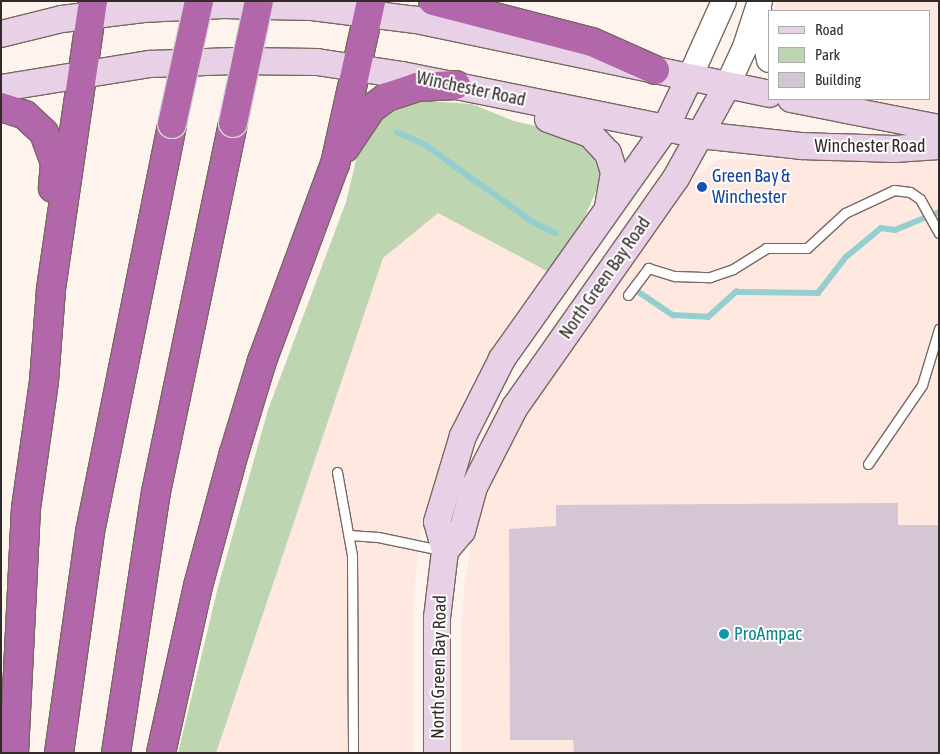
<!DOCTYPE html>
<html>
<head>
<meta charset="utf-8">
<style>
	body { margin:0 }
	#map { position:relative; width:940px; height:754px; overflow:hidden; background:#fff3ee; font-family:"Asap Condensed",sans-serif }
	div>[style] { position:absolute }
	.built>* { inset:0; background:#ffe8e0 }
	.green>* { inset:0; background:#bed5b1 }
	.stream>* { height:5.5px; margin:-2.75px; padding:0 2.75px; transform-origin:2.75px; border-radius:2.75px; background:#95cecf }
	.building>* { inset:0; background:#d5c6d3 }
	.roads { filter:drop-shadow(1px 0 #796862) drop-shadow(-1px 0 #796862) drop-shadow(0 1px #796862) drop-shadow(0 -1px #796862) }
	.service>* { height:9px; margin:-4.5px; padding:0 4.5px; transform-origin:4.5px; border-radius:4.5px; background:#fff }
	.tertiary>* { height:24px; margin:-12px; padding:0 12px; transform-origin:12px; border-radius:12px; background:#fff }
	.secondary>* { height:26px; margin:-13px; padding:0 13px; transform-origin:13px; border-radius:13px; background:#e8d1e6 }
	.motorway>* { height:28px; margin:-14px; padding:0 14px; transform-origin:14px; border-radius:14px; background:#b367ab }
	.bridges { filter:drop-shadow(1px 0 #d6d5d4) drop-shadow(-1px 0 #d6d5d4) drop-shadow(0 1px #d6d5d4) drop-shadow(0 -1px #d6d5d4) }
	.motorway-bridge>* { height:28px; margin:-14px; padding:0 14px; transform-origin:14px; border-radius:14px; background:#b367ab }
	.dots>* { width:14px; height:14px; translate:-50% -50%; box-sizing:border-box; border:2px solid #fff; border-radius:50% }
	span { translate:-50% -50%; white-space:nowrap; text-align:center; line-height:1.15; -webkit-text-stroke:4px #fff; paint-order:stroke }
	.street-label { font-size:18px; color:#322b28 }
	.transit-label { font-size:18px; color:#164399 }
	.left { translate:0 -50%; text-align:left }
	.culture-label { font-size:18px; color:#0d838f }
	.frame { position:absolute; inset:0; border:2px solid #322b28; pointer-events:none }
	.legend { position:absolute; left:768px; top:10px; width:162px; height:90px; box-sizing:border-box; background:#fff; border:1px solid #adaaa9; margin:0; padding:6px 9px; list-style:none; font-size:15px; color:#322b28 }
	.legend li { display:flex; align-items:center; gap:10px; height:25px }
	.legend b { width:25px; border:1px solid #adaaa9 }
</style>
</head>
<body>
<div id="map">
	<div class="built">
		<i style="clip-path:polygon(776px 1px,939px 1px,939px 112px,857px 99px,929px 99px,929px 11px,774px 11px)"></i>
		<i style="clip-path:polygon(720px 159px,939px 162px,939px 753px,461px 753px,461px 629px,465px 579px,474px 527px,500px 462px,526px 414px,694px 177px)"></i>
		<i style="clip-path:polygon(395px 170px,559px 252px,513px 316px,466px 391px,422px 517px,413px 605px,413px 753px,215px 753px)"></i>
	</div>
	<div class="green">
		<i style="clip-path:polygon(427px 101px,472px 104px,514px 121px,574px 135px,592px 153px,600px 172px,598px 187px,578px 232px,549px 272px,438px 213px,383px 258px,216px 753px,178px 753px,218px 587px,268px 410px,346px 202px,356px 160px,355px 149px,386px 110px)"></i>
	</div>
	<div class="stream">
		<i style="left:397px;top:132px;width:30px;rotate:24deg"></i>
		<i style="left:424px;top:144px;width:134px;rotate:35.6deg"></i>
		<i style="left:533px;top:222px;width:25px;rotate:26deg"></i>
		<i style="left:636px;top:290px;width:45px;rotate:34deg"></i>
		<i style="left:673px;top:315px;width:35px;rotate:3deg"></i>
		<i style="left:708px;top:317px;width:38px;rotate:-42deg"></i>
		<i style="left:736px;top:292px;width:82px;rotate:0.7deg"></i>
		<i style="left:818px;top:293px;width:46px;rotate:-52.1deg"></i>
		<i style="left:846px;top:257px;width:45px;rotate:-39.6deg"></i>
		<i style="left:881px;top:228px;width:14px;rotate:8deg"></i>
		<i style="left:895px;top:230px;width:48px;rotate:-22.2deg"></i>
	</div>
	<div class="building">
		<i style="clip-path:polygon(898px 503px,898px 525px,939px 525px,939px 753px,574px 753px,573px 740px,510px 740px,509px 529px,556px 526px,556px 505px)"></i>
	</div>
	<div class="roads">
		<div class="service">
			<i style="left:628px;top:295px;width:34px;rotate:-53deg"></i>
			<i style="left:648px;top:268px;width:28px;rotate:17deg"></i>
			<i style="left:675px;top:276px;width:35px;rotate:2deg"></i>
			<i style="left:710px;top:277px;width:24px;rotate:-19deg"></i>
			<i style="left:733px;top:269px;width:39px;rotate:-32deg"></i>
			<i style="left:766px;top:248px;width:41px"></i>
			<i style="left:807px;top:248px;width:52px;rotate:-42.6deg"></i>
			<i style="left:845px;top:213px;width:54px;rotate:-25.1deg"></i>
			<i style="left:894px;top:190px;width:16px;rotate:7deg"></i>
			<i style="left:910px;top:192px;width:12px;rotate:35deg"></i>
			<i style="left:920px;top:199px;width:39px;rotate:61deg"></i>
			<i style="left:868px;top:464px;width:96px;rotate:-55.6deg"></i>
			<i style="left:922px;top:385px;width:59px;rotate:-73.1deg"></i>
			<i style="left:337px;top:472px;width:84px;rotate:79.8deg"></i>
			<i style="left:352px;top:555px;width:198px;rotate:89.7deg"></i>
			<i style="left:349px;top:535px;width:29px;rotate:4deg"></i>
			<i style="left:378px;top:537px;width:63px;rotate:11.8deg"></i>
		</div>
		<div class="tertiary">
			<i style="left:759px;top:10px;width:51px;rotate:78.7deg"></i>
			<i style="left:689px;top:79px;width:85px;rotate:-65.8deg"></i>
			<i style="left:727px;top:86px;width:43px;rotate:-65.2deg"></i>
			<i style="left:745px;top:47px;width:48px;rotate:-71.9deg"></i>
		</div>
		<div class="secondary">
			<i style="left:1px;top:34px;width:63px;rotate:-13.8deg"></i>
			<i style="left:62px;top:19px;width:82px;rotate:-7deg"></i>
			<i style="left:143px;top:9px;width:80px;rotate:-2.9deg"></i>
			<i style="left:223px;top:5px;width:89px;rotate:1.3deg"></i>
			<i style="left:312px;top:7px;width:105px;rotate:7.1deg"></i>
			<i style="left:416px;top:20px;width:361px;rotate:11.8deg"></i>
			<i style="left:1px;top:88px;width:151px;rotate:-9.2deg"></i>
			<i style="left:150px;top:64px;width:84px;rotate:-2deg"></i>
			<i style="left:234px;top:61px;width:83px;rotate:0.7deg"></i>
			<i style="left:317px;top:62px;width:86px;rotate:8.7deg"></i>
			<i style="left:402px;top:75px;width:304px;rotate:11.4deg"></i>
			<i style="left:700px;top:135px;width:103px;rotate:6.2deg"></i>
			<i style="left:802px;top:146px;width:92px;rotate:1.9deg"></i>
			<i style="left:894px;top:149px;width:45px;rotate:-3.8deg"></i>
			<i style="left:791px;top:99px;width:151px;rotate:11.1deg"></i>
			<i style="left:548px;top:119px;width:45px;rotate:19.7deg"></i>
			<i style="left:590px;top:134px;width:26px;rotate:47deg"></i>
			<i style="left:608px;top:153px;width:21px;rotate:73deg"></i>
			<i style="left:614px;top:173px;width:34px;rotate:100deg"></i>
			<i style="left:445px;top:551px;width:26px;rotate:-50deg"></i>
			<i style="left:462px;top:531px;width:46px;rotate:-74.7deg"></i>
			<i style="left:474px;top:487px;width:90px;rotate:-62.9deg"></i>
			<i style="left:515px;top:407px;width:280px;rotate:-54.9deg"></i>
			<i style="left:676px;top:178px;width:105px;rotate:-61deg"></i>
			<i style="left:437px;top:753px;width:135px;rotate:-90deg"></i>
			<i style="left:437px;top:618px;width:67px;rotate:-83.2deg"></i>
			<i style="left:445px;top:551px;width:30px;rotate:-105deg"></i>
			<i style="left:437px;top:522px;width:90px;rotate:-73.2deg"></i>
			<i style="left:463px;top:436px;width:86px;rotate:-63.1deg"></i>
			<i style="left:502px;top:359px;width:282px;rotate:-54.7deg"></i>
			<i style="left:665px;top:129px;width:55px;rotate:-64.4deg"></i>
		</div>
		<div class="motorway">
			<i style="left:433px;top:1px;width:164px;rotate:14.5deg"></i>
			<i style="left:592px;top:42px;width:69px;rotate:24deg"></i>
			<i style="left:1px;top:107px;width:25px;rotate:18deg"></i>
			<i style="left:25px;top:115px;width:26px;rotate:43deg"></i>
			<i style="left:44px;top:133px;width:32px;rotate:70deg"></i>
			<i style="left:55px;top:163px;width:25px;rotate:95deg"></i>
			<i style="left:345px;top:148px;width:47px;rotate:-56.3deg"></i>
			<i style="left:371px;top:109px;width:20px;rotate:-37deg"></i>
			<i style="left:387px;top:97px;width:32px;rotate:-18deg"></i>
			<i style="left:417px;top:87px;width:39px;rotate:-3deg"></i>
			<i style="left:14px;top:753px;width:245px;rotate:-87.2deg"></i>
			<i style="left:26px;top:508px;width:128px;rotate:-81.9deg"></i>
			<i style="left:44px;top:381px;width:92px;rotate:-85.6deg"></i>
			<i style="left:51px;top:289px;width:291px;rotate:-81.7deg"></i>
			<i style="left:59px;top:753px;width:223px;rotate:-82deg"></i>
			<i style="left:90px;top:532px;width:416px;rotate:-78.6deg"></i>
			<i style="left:116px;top:753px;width:264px;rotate:-81.3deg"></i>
			<i style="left:156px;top:492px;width:377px;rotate:-78.2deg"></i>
			<i style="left:161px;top:753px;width:171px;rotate:-77.5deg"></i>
			<i style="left:198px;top:586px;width:138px;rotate:-74.9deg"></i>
			<i style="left:234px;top:453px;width:96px;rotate:-73.1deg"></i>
			<i style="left:262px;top:361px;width:210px;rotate:-69.7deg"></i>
			<i style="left:335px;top:164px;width:167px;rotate:-77.5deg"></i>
		</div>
	</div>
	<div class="bridges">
		<div class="motorway-bridge">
			<i style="left:233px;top:123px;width:125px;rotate:-78deg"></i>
			<i style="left:172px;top:124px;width:126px;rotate:-77.6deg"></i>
		</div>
	</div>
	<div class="dots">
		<i style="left:702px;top:187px;background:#1a4fb4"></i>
		<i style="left:724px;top:634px;background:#0f9aa8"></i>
	</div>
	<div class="street-label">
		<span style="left:471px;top:89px;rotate:12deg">Winchester Road</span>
		<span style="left:870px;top:146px">Winchester Road</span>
		<span style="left:605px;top:278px;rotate:-55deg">North Green Bay Road</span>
		<span style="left:439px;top:667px;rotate:-89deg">North Green Bay Road</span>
	</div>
	<div class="transit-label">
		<span class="left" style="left:712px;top:187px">Green Bay &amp;<br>Winchester</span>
	</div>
	<div class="culture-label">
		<span class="left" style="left:734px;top:634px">ProAmpac</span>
	</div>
	<div class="frame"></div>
	<ul class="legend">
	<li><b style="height:6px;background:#e8d1e6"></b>Road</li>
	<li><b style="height:14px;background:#bed5b1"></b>Park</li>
	<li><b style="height:14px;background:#d5c6d3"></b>Building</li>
	</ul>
</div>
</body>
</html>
